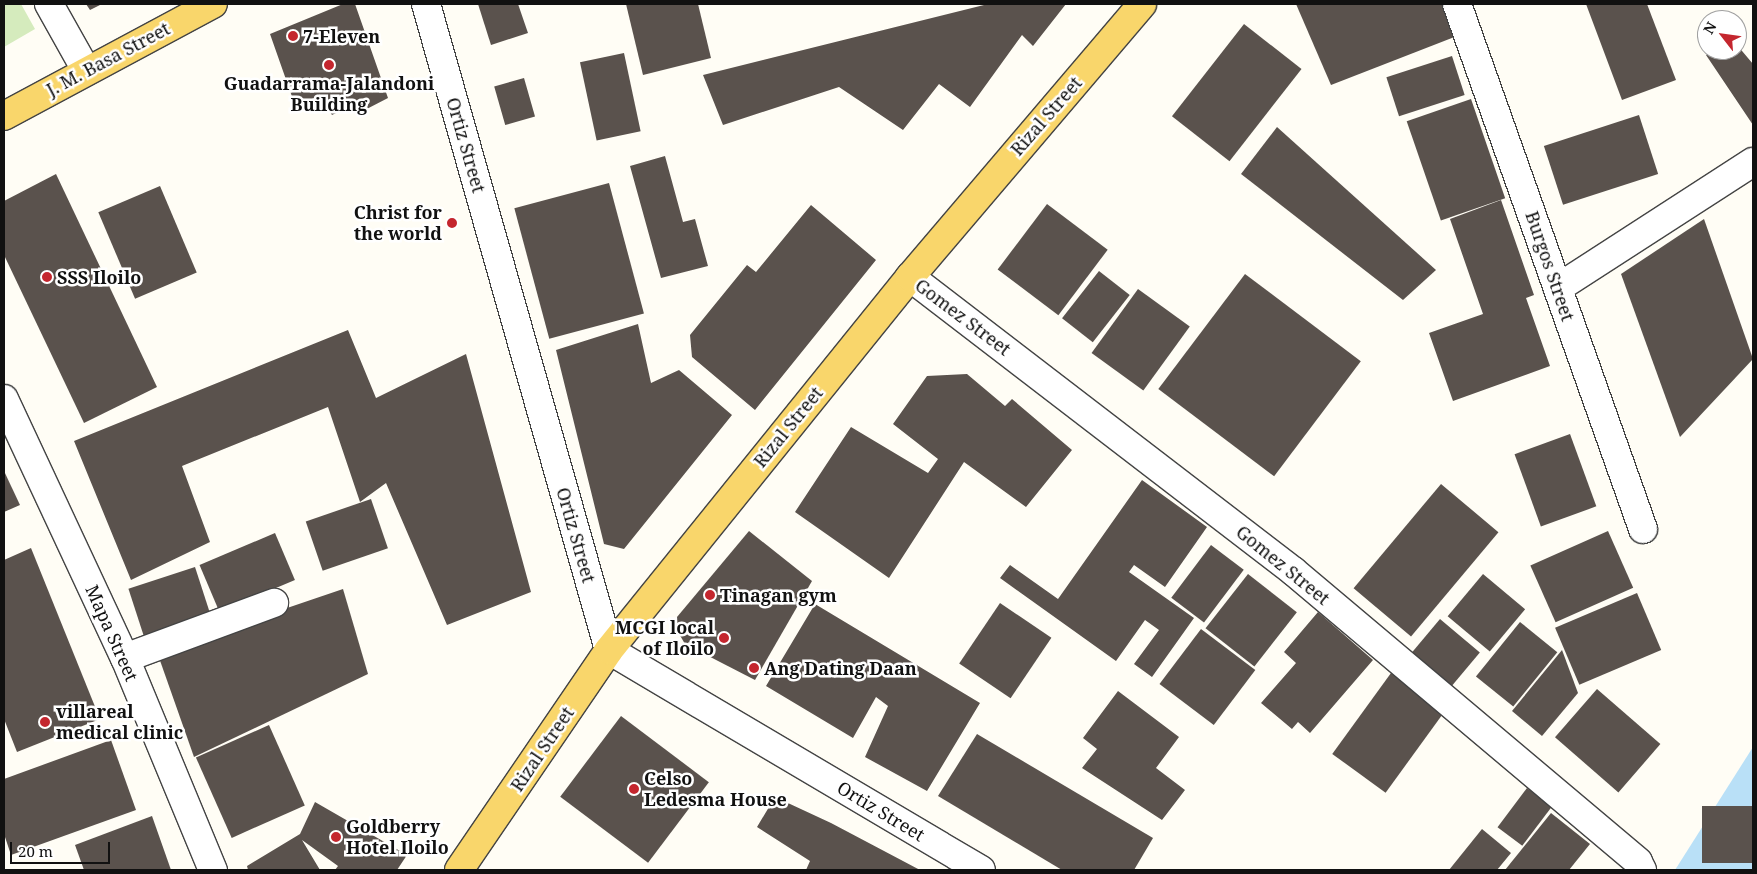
<!DOCTYPE html>
<html>
<head>
<meta charset="utf-8">
<style>
	body { margin:0 }
	#map { position:relative; width:1757px; height:874px; overflow:hidden; background:#fffdf5; font-family:"Noto Serif",serif }
	div>[style] { position:absolute }
	.green>* { inset:0; background:#d5ebbd }
	.water>* { inset:0; background:#b9e0f7 }
	.building>* { inset:0; background:#5a524d; transform-origin:0 0 }
	.roads { filter:drop-shadow(1px 0 #444) drop-shadow(-1px 0 #444) drop-shadow(0 1px #444) drop-shadow(0 -1px #444) }
	.minor>* { height:28px; margin:-14px; padding:0 14px; transform-origin:14px; border-radius:14px; background:#fff }
	.major>* { height:28px; margin:-14px; padding:0 14px; transform-origin:14px; border-radius:14px; background:#f9d66b }
	.dots>* { width:14px; height:14px; translate:-50% -50%; box-sizing:border-box; border:2px solid #fff; border-radius:50% }
	span { translate:-50% -50%; white-space:nowrap; text-align:center; line-height:1.15; -webkit-text-stroke:5px #fff; paint-order:stroke }
	.poi-label { font-size:18px; color:#111; font-weight:700 }
	.left { translate:0 -50%; text-align:left }
	.right { translate:-100% -50%; text-align:right }
	.street-label { font-size:18px; color:#111 }
	.frame { position:absolute; inset:0; border:5px solid #111; pointer-events:none }
	.north { position:absolute; left:1697px; top:10px; width:50px; height:50px; box-sizing:border-box; background:#fff; border:1px solid #a0a0a0; border-radius:50%; rotate:300deg; font-size:14px; font-weight:700; line-height:20px; text-align:center; color:#111 }
	.north::after { content:''; display:block; margin:auto; width:18px; height:22px; background:#c4262e; clip-path:polygon(50% 0,100% 100%,50% 72%,0 100%) }
	.scale { position:absolute; left:10px; top:842px; width:100px; height:22px; box-sizing:border-box; border:2px solid #111; border-top:0; padding-left:6px; font-size:15px; line-height:18px; white-space:nowrap; color:#111; -webkit-text-stroke:4px #fff; paint-order:stroke }
</style>
</head>
<body>
<div id="map">
	<div class="green">
		<i style="clip-path:polygon(4px 4px,21px 4px,35px 29px,4px 47px)"></i>
	</div>
	<div class="water">
		<i style="clip-path:polygon(1753px 747px,1753px 870px,1675px 870px)"></i>
	</div>
	<div class="building">
		<i style="clip-path:polygon(86px 4px,102px 4px,90px 10px)"></i>
		<i style="clip-path:polygon(343px 4px,355px 4px,388px 98px,357px 114px,346px 108px,332px 115px,320px 96px,296px 108px,270px 34px)"></i>
		<i style="clip-path:polygon(478px 4px,518px 4px,528px 33px,491px 45px)"></i>
		<i style="clip-path:polygon(626px 4px,698px 4px,711px 58px,643px 75px)"></i>
		<i style="clip-path:polygon(988px 4px,1066px 4px,1033px 46px,1022px 35px,970px 107px,939px 84px,903px 130px,839px 87px,723px 125px,703px 75px)"></i>
		<i style="clip-path:polygon(1296px 4px,1444px 4px,1457px 36px,1331px 85px)"></i>
		<i style="clip-path:polygon(1586px 4px,1647px 4px,1676px 80px,1622px 100px)"></i>
		<i style="left:1244px;top:24px;width:73px;height:117px;rotate:38deg"></i>
		<i style="clip-path:polygon(1737px 45px,1753px 64px,1753px 125px,1706px 55px,1712px 50px,1737px 50px)"></i>
		<i style="left:624px;top:53px;width:80px;height:45px;rotate:78deg"></i>
		<i style="left:1452px;top:56px;width:41px;height:69px;rotate:72deg"></i>
		<i style="left:524px;top:78px;width:40px;height:31px;rotate:74deg"></i>
		<i style="left:1471px;top:99px;width:105px;height:68px;rotate:71deg"></i>
		<i style="left:1639px;top:115px;width:62px;height:100px;rotate:72deg"></i>
		<i style="clip-path:polygon(1277px 127px,1436px 270px,1403px 300px,1241px 174px)"></i>
		<i style="clip-path:polygon(665px 156px,683px 222px,695px 219px,708px 266px,661px 278px,630px 166px)"></i>
		<i style="clip-path:polygon(56px 174px,157px 387px,84px 423px,4px 255px,4px 201px)"></i>
		<i style="left:609px;top:183px;width:135px;height:98px;rotate:75deg"></i>
		<i style="left:160px;top:186px;width:94px;height:67px;rotate:67deg"></i>
		<i style="clip-path:polygon(1501px 200px,1534px 295px,1526px 298px,1550px 366px,1453px 401px,1429px 333px,1483px 314px,1450px 219px)"></i>
		<i style="left:1047px;top:204px;width:76px;height:82px;rotate:37deg"></i>
		<i style="clip-path:polygon(811px 205px,876px 260px,755px 410px,692px 357px,690px 335px,747px 265px,756px 272px)"></i>
		<i style="clip-path:polygon(1704px 219px,1753px 359px,1680px 437px,1621px 274px)"></i>
		<i style="left:1099px;top:271px;width:39px;height:60px;rotate:38deg"></i>
		<i style="left:1245px;top:274px;width:145px;height:144px;rotate:37deg"></i>
		<i style="left:1138px;top:289px;width:64px;height:79px;rotate:36deg"></i>
		<i style="clip-path:polygon(638px 324px,651px 383px,679px 370px,732px 415px,624px 549px,604px 544px,556px 350px)"></i>
		<i style="clip-path:polygon(348px 330px,376px 398px,466px 354px,531px 592px,447px 625px,386px 483px,360px 502px,328px 407px,182px 466px,210px 542px,131px 580px,74px 441px)"></i>
		<i style="clip-path:polygon(967px 374px,1005px 406px,1012px 399px,1072px 450px,1026px 507px,964px 462px,889px 578px,795px 512px,851px 427px,928px 473px,938px 459px,893px 424px,927px 376px)"></i>
		<i style="left:1570px;top:434px;width:77px;height:59px;rotate:70deg"></i>
		<i style="clip-path:polygon(4px 471px,20px 505px,4px 512px)"></i>
		<i style="clip-path:polygon(1142px 480px,1207px 527px,1165px 587px,1134px 565px,1129px 572px,1194px 618px,1152px 677px,1134px 664px,1159px 630px,1145px 620px,1116px 661px,1000px 578px,1010px 565px,1058px 599px)"></i>
		<i style="left:1441px;top:484px;width:75px;height:136px;rotate:40deg"></i>
		<i style="left:371px;top:499px;width:52px;height:69px;rotate:71deg"></i>
		<i style="clip-path:polygon(749px 531px,812px 581px,755px 680px,685px 644px,678px 632px,677px 617px)"></i>
		<i style="left:1608px;top:531px;width:62px;height:85px;rotate:66deg"></i>
		<i style="left:275px;top:533px;width:51px;height:82px;rotate:67deg"></i>
		<i style="left:1211px;top:545px;width:41px;height:66px;rotate:37deg"></i>
		<i style="clip-path:polygon(31px 548px,100px 719px,17px 752px,4px 719px,4px 560px)"></i>
		<i style="left:195px;top:567px;width:51px;height:70px;rotate:72deg"></i>
		<i style="left:1248px;top:574px;width:62px;height:69px;rotate:38deg"></i>
		<i style="left:1483px;top:574px;width:55px;height:55px;rotate:40deg"></i>
		<i style="clip-path:polygon(343px 589px,368px 674px,194px 757px,157px 652px)"></i>
		<i style="left:1637px;top:593px;width:62px;height:89px;rotate:67deg"></i>
		<i style="left:1000px;top:603px;width:62px;height:73px;rotate:34deg"></i>
		<i style="clip-path:polygon(815px 604px,980px 703px,927px 791px,865px 757px,888px 706px,876px 697px,853px 738px,766px 686px)"></i>
		<i style="clip-path:polygon(1318px 612px,1373px 660px,1310px 733px,1298px 722px,1292px 729px,1261px 703px,1296px 663px,1284px 652px)"></i>
		<i style="left:1440px;top:619px;width:52px;height:45px;rotate:40deg"></i>
		<i style="left:1520px;top:622px;width:48px;height:70px;rotate:39deg"></i>
		<i style="left:1201px;top:629px;width:68px;height:69px;rotate:37deg"></i>
		<i style="clip-path:polygon(1562px 650px,1578px 693px,1542px 736px,1512px 711px)"></i>
		<i style="left:1391px;top:673px;width:66px;height:100px;rotate:36deg"></i>
		<i style="left:1597px;top:689px;width:84px;height:64px;rotate:41deg"></i>
		<i style="clip-path:polygon(1118px 691px,1179px 737px,1156px 768px,1185px 790px,1162px 820px,1082px 768px,1097px 749px,1083px 738px)"></i>
		<i style="left:621px;top:716px;width:110px;height:101px;rotate:37deg"></i>
		<i style="left:269px;top:725px;width:88px;height:80px;rotate:66deg"></i>
		<i style="clip-path:polygon(977px 734px,1153px 838px,1134px 870px,1062px 870px,938px 796px)"></i>
		<i style="clip-path:polygon(111px 740px,136px 810px,11px 855px,4px 834px,4px 779px)"></i>
		<i style="left:1527px;top:788px;width:31px;height:49px;rotate:37deg"></i>
		<i style="clip-path:polygon(775px 797px,831px 823px,920px 870px,806px 870px,810px 861px,757px 827px)"></i>
		<i style="clip-path:polygon(315px 802px,407px 855px,397px 870px,335px 870px,338px 866px,302px 840px,320px 870px,248px 870px,247px 866px,300px 834px)"></i>
		<i style="left:1753px;top:806px;width:57px;height:51px;rotate:90deg"></i>
		<i style="clip-path:polygon(1551px 813px,1590px 844px,1569px 870px,1505px 870px)"></i>
		<i style="clip-path:polygon(152px 816px,171px 870px,84px 870px,75px 845px)"></i>
		<i style="clip-path:polygon(1482px 829px,1511px 853px,1497px 870px,1449px 870px)"></i>
	</div>
	<div class="roads">
		<div class="minor">
			<i style="left:49px;top:4px;width:76px;rotate:60.7deg"></i>
			<i style="left:426px;top:4px;width:671px;rotate:74.18deg"></i>
			<i style="left:609px;top:650px;width:432px;rotate:30.6deg"></i>
			<i style="left:1457px;top:4px;width:557px;rotate:70.49deg"></i>
			<i style="left:910px;top:277px;width:483px;rotate:37.5deg"></i>
			<i style="left:1293px;top:571px;width:451px;rotate:40.1deg"></i>
			<i style="left:1638px;top:862px;width:9px;rotate:63deg"></i>
			<i style="left:1558px;top:288px;width:232px;rotate:-32.9deg"></i>
			<i style="left:4px;top:399px;width:286px;rotate:65deg"></i>
			<i style="left:125px;top:658px;width:230px;rotate:67.5deg"></i>
			<i style="left:125px;top:658px;width:159px;rotate:-20.3deg"></i>
		</div>
		<div class="major">
			<i style="left:4px;top:116px;width:237px;rotate:-28.2deg"></i>
			<i style="left:459px;top:870px;width:266px;rotate:-55.7deg"></i>
			<i style="left:609px;top:650px;width:479px;rotate:-51.1deg"></i>
			<i style="left:910px;top:277px;width:358px;rotate:-49.6deg"></i>
		</div>
	</div>
	<div class="dots">
		<i style="left:293px;top:36px;background:#c4262e"></i>
		<i style="left:329px;top:65px;background:#c4262e"></i>
		<i style="left:452px;top:223px;background:#c4262e"></i>
		<i style="left:47px;top:277px;background:#c4262e"></i>
		<i style="left:710px;top:595px;background:#c4262e"></i>
		<i style="left:724px;top:638px;background:#c4262e"></i>
		<i style="left:754px;top:668px;background:#c4262e"></i>
		<i style="left:45px;top:722px;background:#c4262e"></i>
		<i style="left:634px;top:789px;background:#c4262e"></i>
		<i style="left:336px;top:837px;background:#c4262e"></i>
	</div>
	<div class="poi-label">
		<span class="left" style="left:303px;top:36px">7-Eleven</span>
		<span style="left:329px;top:94px">Guadarrama-Jalandoni<br>Building</span>
		<span class="right" style="left:442px;top:223px">Christ for<br>the world</span>
		<span class="left" style="left:57px;top:277px">SSS Iloilo</span>
		<span class="left" style="left:720px;top:595px">Tinagan gym</span>
		<span class="right" style="left:714px;top:638px">MCGI local<br>of Iloilo</span>
		<span class="left" style="left:764px;top:668px">Ang Dating Daan</span>
		<span class="left" style="left:56px;top:722px">villareal<br>medical clinic</span>
		<span class="left" style="left:644px;top:789px">Celso<br>Ledesma House</span>
		<span class="left" style="left:346px;top:837px">Goldberry<br>Hotel Iloilo</span>
	</div>
	<div class="street-label">
		<span style="left:108px;top:59px;rotate:-28deg">J. M. Basa Street</span>
		<span style="left:1046px;top:116px;rotate:-49deg">Rizal Street</span>
		<span style="left:466px;top:145px;rotate:74deg">Ortiz Street</span>
		<span style="left:1550px;top:266px;rotate:71deg">Burgos Street</span>
		<span style="left:963px;top:317px;rotate:37deg">Gomez Street</span>
		<span style="left:788px;top:427px;rotate:-51deg">Rizal Street</span>
		<span style="left:576px;top:535px;rotate:74deg">Ortiz Street</span>
		<span style="left:1283px;top:565px;rotate:39deg">Gomez Street</span>
		<span style="left:112px;top:633px;rotate:66deg">Mapa Street</span>
		<span style="left:542px;top:749px;rotate:-56deg">Rizal Street</span>
		<span style="left:881px;top:811px;rotate:31deg">Ortiz Street</span>
	</div>
	<div class="frame"></div>
	<div class="north">N</div>
	<div class="scale">20 m</div>
</div>
</body>
</html>
